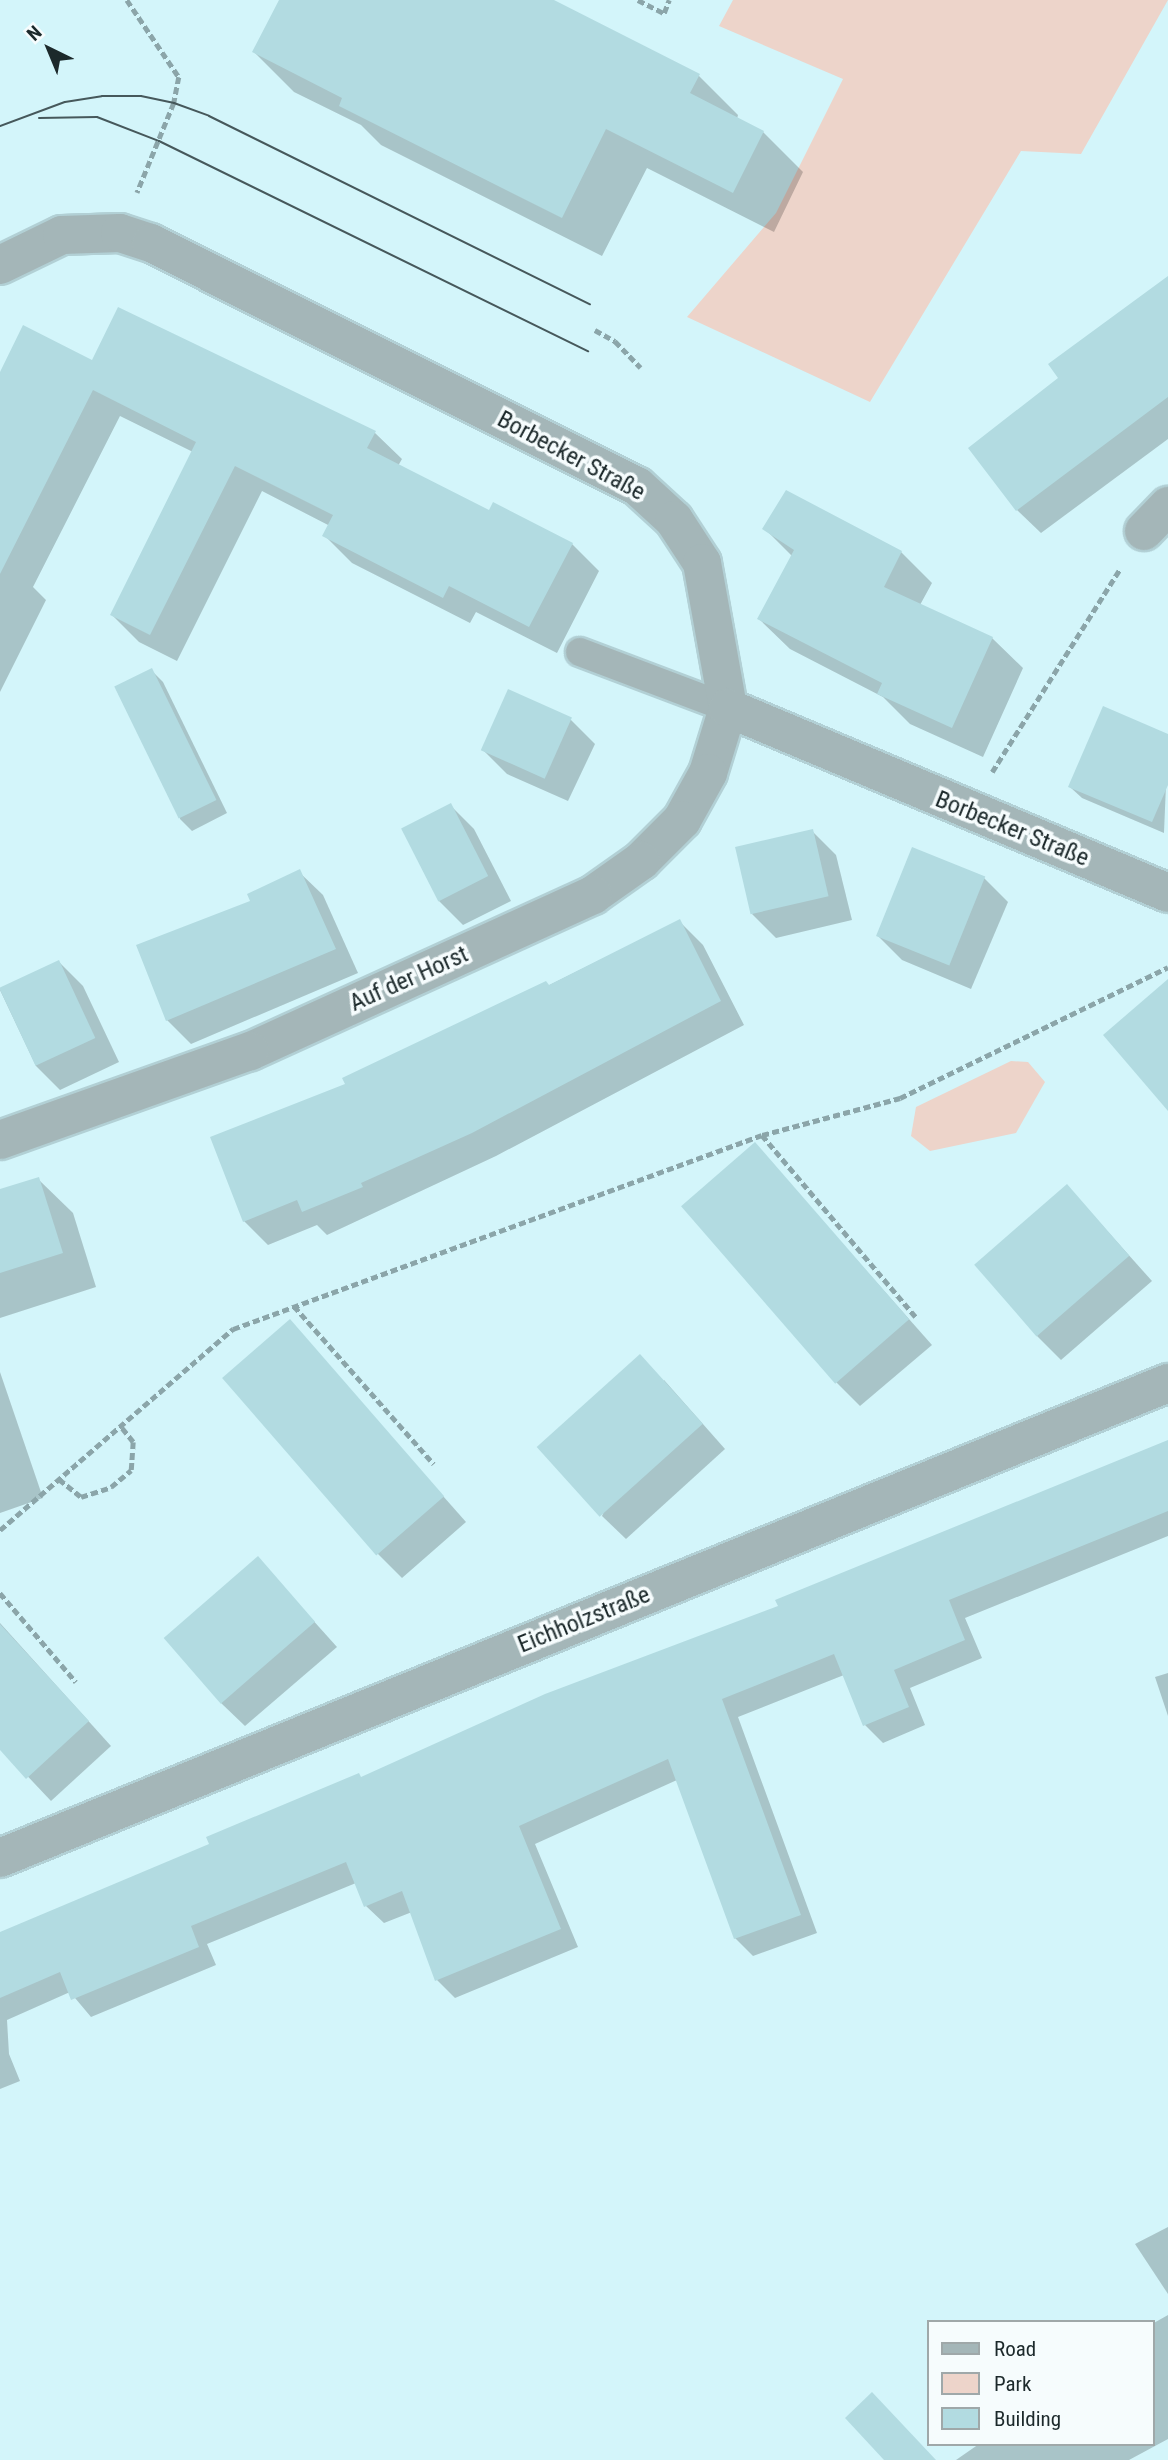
<!DOCTYPE html>
<html>
<head>
<meta charset="utf-8">
<style>
	body { margin:0 }
	#map { position:relative; width:1168px; height:2460px; overflow:hidden; background:#d3f5fa; font-family:"Roboto Condensed",sans-serif }
	div>[style] { position:absolute }
	.green>* { inset:0; background:#edd4ca }
	.shadow>* { inset:0; background:#0003 }
	.building>* { inset:0; background:#b2dbe1; transform-origin:0 0 }
	.path>* { height:4.5px; margin-top:-2.25px; transform-origin:0; background:repeating-linear-gradient(90deg,#8ba5a9 0 7px,transparent 0 10.5px) }
	.roads { filter:drop-shadow(2px 0 #b2d0d5) drop-shadow(-2px 0 #b2d0d5) drop-shadow(0 2px #b2d0d5) drop-shadow(0 -2px #b2d0d5) }
	.lane>* { height:28px; margin:-14px; padding:0 14px; transform-origin:14px; border-radius:14px; background:#a4b6b8 }
	.street>* { height:38px; margin:-19px; padding:0 19px; transform-origin:19px; border-radius:19px; background:#a4b6b8 }
	.tram>* { height:2px; margin:-1px; padding:0 1px; transform-origin:1px; border-radius:1px; background:#46585b }
	span { translate:-50% -50%; white-space:nowrap; text-align:center; line-height:1.15; -webkit-text-stroke:7px #f6fcfd; paint-order:stroke }
	.street-label { font-size:24px; color:#1c292b }
	.legend { position:absolute; left:927px; top:2320px; width:228px; height:126px; box-sizing:border-box; background:#f6fcfd; border:2px solid #9fa8a9; margin:0; padding:9px 12px; list-style:none; font-size:21px; color:#1c292b }
	.legend li { display:flex; align-items:center; gap:14px; height:35px }
	.legend b { width:35px; border:2px solid #9fa8a9 }
	.north { position:absolute; left:14px; top:14px; width:70px; height:70px; -webkit-text-stroke:5px #f6fcfd; paint-order:stroke; rotate:317deg; font-size:19px; font-weight:700; line-height:28px; text-align:center; color:#1c292b }
	.north::after { content:''; display:block; margin:auto; width:24px; height:32px; background:#1c292b; clip-path:polygon(50% 0,100% 100%,50% 72%,0 100%) }
</style>
</head>
<body>
<div id="map">
	<div class="green">
		<i style="clip-path:polygon(733px 0,1168px 0,1081px 154px,1021px 151px,870px 402px,687px 317px,776px 213px,843px 79px,719px 26px)"></i>
		<i style="clip-path:polygon(1011px 1061px,1028px 1062px,1045px 1082px,1016px 1133px,930px 1151px,911px 1136px,916px 1107px)"></i>
	</div>
	<div class="shadow">
		<i style="clip-path:polygon(281px 0,549px 0,699px 76px,738px 115px,737px 119px,763px 132px,803px 172px,774px 232px,647px 168px,602px 256px,381px 145px,361px 125px,294px 92px,254px 52px)"></i>
		<i style="clip-path:polygon(1168px 278px,1168px 439px,1041px 533px,1017px 510px,1061px 378px)"></i>
		<i style="clip-path:polygon(93px 362px,375px 433px,402px 459px,398px 466px,489px 512px,572px 544px,599px 571px,557px 653px,476px 612px,470px 623px,352px 563px,325px 536px,330px 526px,262px 491px,177px 661px,139px 642px,112px 615px,193px 452px,120px 416px,33px 587px,46px 600px,0 692px,0 376px)"></i>
		<i style="clip-path:polygon(787px 493px,901px 552px,932px 583px,920px 605px,992px 638px,1023px 668px,983px 757px,910px 724px,883px 697px,790px 649px,759px 619px,793px 557px,765px 529px)"></i>
		<i style="clip-path:polygon(151px 670px,163px 682px,227px 813px,192px 831px,180px 819px)"></i>
		<i style="clip-path:polygon(509px 692px,571px 720px,595px 744px,568px 801px,507px 774px,483px 750px)"></i>
		<i style="clip-path:polygon(1168px 736px,1164px 833px,1082px 798px,1070px 787px)"></i>
		<i style="clip-path:polygon(450px 805px,474px 829px,511px 901px,463px 925px,439px 901px)"></i>
		<i style="clip-path:polygon(812px 831px,836px 855px,852px 920px,776px 938px,752px 914px)"></i>
		<i style="clip-path:polygon(299px 872px,323px 895px,358px 973px,191px 1044px,167px 1020px,252px 902px)"></i>
		<i style="clip-path:polygon(984px 878px,1008px 902px,971px 989px,902px 960px,878px 936px)"></i>
		<i style="clip-path:polygon(679px 921px,703px 945px,744px 1025px,496px 1156px,327px 1235px,317px 1225px,268px 1245px,244px 1221px,347px 1085px)"></i>
		<i style="clip-path:polygon(59px 962px,83px 986px,119px 1062px,60px 1090px,36px 1066px,0 990px)"></i>
		<i style="clip-path:polygon(755px 1145px,932px 1345px,860px 1406px,836px 1382px)"></i>
		<i style="clip-path:polygon(38px 1179px,73px 1213px,96px 1287px,0 1318px,0 1191px)"></i>
		<i style="clip-path:polygon(1067px 1186px,1152px 1281px,1061px 1360px,1037px 1336px)"></i>
		<i style="clip-path:polygon(289px 1322px,466px 1522px,402px 1578px,378px 1554px)"></i>
		<i style="clip-path:polygon(0 1372px,43px 1498px,0 1513px)"></i>
		<i style="clip-path:polygon(664px 1380px,725px 1449px,626px 1539px,602px 1516px)"></i>
		<i style="clip-path:polygon(1168px 1442px,1168px 1536px,965px 1618px,982px 1658px,910px 1688px,925px 1725px,883px 1743px,865px 1725px,844px 1675px,738px 1717px,817px 1933px,753px 1956px,735px 1938px,677px 1780px,535px 1844px,578px 1947px,455px 1998px,437px 1980px,412px 1912px,384px 1923px,366px 1906px,356px 1883px,207px 1944px,216px 1965px,91px 2017px,70px 1992px,7px 2020px,9px 2054px,20px 2081px,0 2089px,0 1941px,362px 1778px,781px 1607px)"></i>
		<i style="clip-path:polygon(258px 1559px,337px 1647px,245px 1726px,221px 1703px)"></i>
		<i style="clip-path:polygon(0 1623px,111px 1746px,51px 1801px,0 1747px)"></i>
		<i style="clip-path:polygon(1168px 1673px,1168px 1716px,1155px 1677px)"></i>
		<i style="clip-path:polygon(1168px 2227px,1168px 2294px,1135px 2244px)"></i>
		<i style="clip-path:polygon(1168px 2315px,1168px 2439px,1129px 2460px,956px 2460px,979px 2444px,1152px 2444px,1152px 2324px)"></i>
	</div>
	<div class="building">
		<i style="clip-path:polygon(279px 0,554px 0,700px 74px,690px 93px,764px 131px,733px 193px,606px 129px,562px 218px,339px 106px,342px 98px,252px 52px)"></i>
		<i style="clip-path:polygon(1168px 276px,1168px 397px,1016px 511px,968px 448px,1058px 378px,1048px 364px)"></i>
		<i style="clip-path:polygon(118px 307px,376px 431px,367px 448px,408px 469px,489px 510px,493px 502px,573px 543px,529px 627px,449px 586px,443px 598px,322px 536px,333px 515px,235px 466px,150px 635px,110px 615px,196px 442px,93px 390px,0 574px,0 372px,23px 325px,92px 360px)"></i>
		<i style="clip-path:polygon(786px 490px,902px 551px,884px 587px,993px 637px,952px 728px,877px 694px,882px 683px,757px 619px,794px 550px,762px 529px)"></i>
		<i style="left:152px;top:668px;width:147px;height:42px;rotate:64deg"></i>
		<i style="left:508px;top:689px;width:70px;height:67px;rotate:24deg"></i>
		<i style="clip-path:polygon(1103px 706px,1168px 734px,1168px 785px,1152px 822px,1068px 787px)"></i>
		<i style="left:451px;top:803px;width:82px;height:56px;rotate:63deg"></i>
		<i style="left:813px;top:829px;width:69px;height:80px;rotate:77deg"></i>
		<i style="left:912px;top:847px;width:79px;height:96px;rotate:22deg"></i>
		<i style="clip-path:polygon(300px 869px,336px 949px,166px 1021px,136px 945px,250px 901px,247px 894px)"></i>
		<i style="clip-path:polygon(680px 919px,721px 1001px,472px 1133px,361px 1183px,363px 1187px,302px 1212px,297px 1200px,243px 1222px,210px 1137px,345px 1084px,342px 1078px,546px 981px,549px 985px)"></i>
		<i style="left:59px;top:960px;width:86px;height:66px;rotate:65deg"></i>
		<i style="clip-path:polygon(1168px 979px,1168px 1111px,1103px 1035px)"></i>
		<i style="left:755px;top:1142px;width:235px;height:98px;rotate:49deg"></i>
		<i style="clip-path:polygon(39px 1177px,63px 1253px,0 1273px,0 1189px)"></i>
		<i style="left:1067px;top:1184px;width:95px;height:123px;rotate:49deg"></i>
		<i style="left:290px;top:1319px;width:235px;height:90px;rotate:49deg"></i>
		<i style="left:640px;top:1354px;width:94px;height:139px;rotate:48deg"></i>
		<i style="clip-path:polygon(1168px 1440px,1168px 1511px,949px 1600px,965px 1640px,894px 1670px,909px 1707px,863px 1726px,834px 1654px,722px 1699px,801px 1915px,734px 1939px,668px 1759px,519px 1826px,561px 1929px,435px 1981px,402px 1891px,364px 1907px,346px 1862px,191px 1926px,199px 1947px,71px 2000px,60px 1972px,0 1998px,0 1932px,209px 1844px,206px 1837px,359px 1773px,361px 1777px,545px 1694px,778px 1606px,775px 1600px)"></i>
		<i style="left:258px;top:1556px;width:87px;height:125px;rotate:49deg"></i>
		<i style="clip-path:polygon(0 1624px,89px 1721px,26px 1779px,0 1750px)"></i>
		<i style="clip-path:polygon(872px 2392px,936px 2460px,884px 2460px,845px 2418px)"></i>
	</div>
	<div class="path">
		<i style="left:127px;top:0;width:93px;rotate:56deg"></i>
		<i style="left:179px;top:77px;width:26px;rotate:101deg"></i>
		<i style="left:174px;top:103px;width:97px;rotate:112.3deg"></i>
		<i style="left:638px;top:0;width:29px;rotate:27deg"></i>
		<i style="left:664px;top:13px;width:14px;rotate:-69deg"></i>
		<i style="left:595px;top:330px;width:23px;rotate:29deg"></i>
		<i style="left:615px;top:341px;width:37px;rotate:46deg"></i>
		<i style="left:992px;top:772px;width:240px;rotate:-57.8deg"></i>
		<i style="left:762px;top:1135px;width:238px;rotate:49.8deg"></i>
		<i style="left:294px;top:1306px;width:211px;rotate:48.5deg"></i>
		<i style="left:59px;top:1479px;width:28px;rotate:39deg"></i>
		<i style="left:81px;top:1497px;width:32px;rotate:-18deg"></i>
		<i style="left:111px;top:1487px;width:26px;rotate:-40deg"></i>
		<i style="left:131px;top:1470px;width:28px;rotate:-86deg"></i>
		<i style="left:133px;top:1442px;width:21px;rotate:-129deg"></i>
		<i style="left:0;top:1530px;width:308px;rotate:-40.8deg"></i>
		<i style="left:233px;top:1329px;width:563px;rotate:-20.14deg"></i>
		<i style="left:762px;top:1135px;width:143px;rotate:-15deg"></i>
		<i style="left:900px;top:1098px;width:298px;rotate:-26deg"></i>
		<i style="left:0;top:1593px;width:117px;rotate:49.5deg"></i>
	</div>
	<div class="roads">
		<div class="lane">
			<i style="left:580px;top:652px;width:158px;rotate:20.7deg"></i>
		</div>
		<div class="street">
			<i style="left:0;top:265px;width:69px;rotate:-25.8deg"></i>
			<i style="left:62px;top:235px;width:58px;rotate:-2deg"></i>
			<i style="left:120px;top:233px;width:33px;rotate:18deg"></i>
			<i style="left:151px;top:243px;width:543px;rotate:26.57deg"></i>
			<i style="left:637px;top:486px;width:50px;rotate:42.6deg"></i>
			<i style="left:674px;top:520px;width:51px;rotate:56.9deg"></i>
			<i style="left:702px;top:563px;width:147px;rotate:79.8deg"></i>
			<i style="left:728px;top:708px;width:68px;rotate:107.1deg"></i>
			<i style="left:708px;top:773px;width:54px;rotate:119deg"></i>
			<i style="left:682px;top:820px;width:58px;rotate:135deg"></i>
			<i style="left:641px;top:861px;width:59px;rotate:144.7deg"></i>
			<i style="left:593px;top:895px;width:377px;rotate:155.5deg"></i>
			<i style="left:250px;top:1051px;width:265px;rotate:160.4deg"></i>
			<i style="left:1144px;top:531px;width:35px;rotate:-46deg"></i>
			<i style="left:728px;top:708px;width:477px;rotate:22.8deg"></i>
			<i style="left:0;top:1858px;width:1261px;rotate:-22.13deg"></i>
		</div>
	</div>
	<div class="tram">
		<i style="left:39px;top:118px;width:58px;rotate:-1deg"></i>
		<i style="left:97px;top:117px;width:66px;rotate:21.2deg"></i>
		<i style="left:159px;top:141px;width:478px;rotate:26.1deg"></i>
		<i style="left:0;top:126px;width:69px;rotate:-20.3deg"></i>
		<i style="left:65px;top:102px;width:37px;rotate:-9deg"></i>
		<i style="left:102px;top:96px;width:39px"></i>
		<i style="left:141px;top:96px;width:34px;rotate:12deg"></i>
		<i style="left:174px;top:103px;width:37px;rotate:20deg"></i>
		<i style="left:209px;top:116px;width:425px;rotate:26.3deg"></i>
	</div>
	<div class="street-label">
		<span style="left:571px;top:456px;rotate:28deg">Borbecker Straße</span>
		<span style="left:1012px;top:829px;rotate:22deg">Borbecker Straße</span>
		<span style="left:409px;top:979px;rotate:-24deg">Auf der Horst</span>
		<span style="left:584px;top:1620px;rotate:-22deg">Eichholzstraße</span>
	</div>
	<ul class="legend">
	<li><b style="height:9px;background:#a4b6b8"></b>Road</li>
	<li><b style="height:19px;background:#edd4ca"></b>Park</li>
	<li><b style="height:19px;background:#b2dbe1"></b>Building</li>
	</ul>
	<div class="north">N</div>
</div>
</body>
</html>
